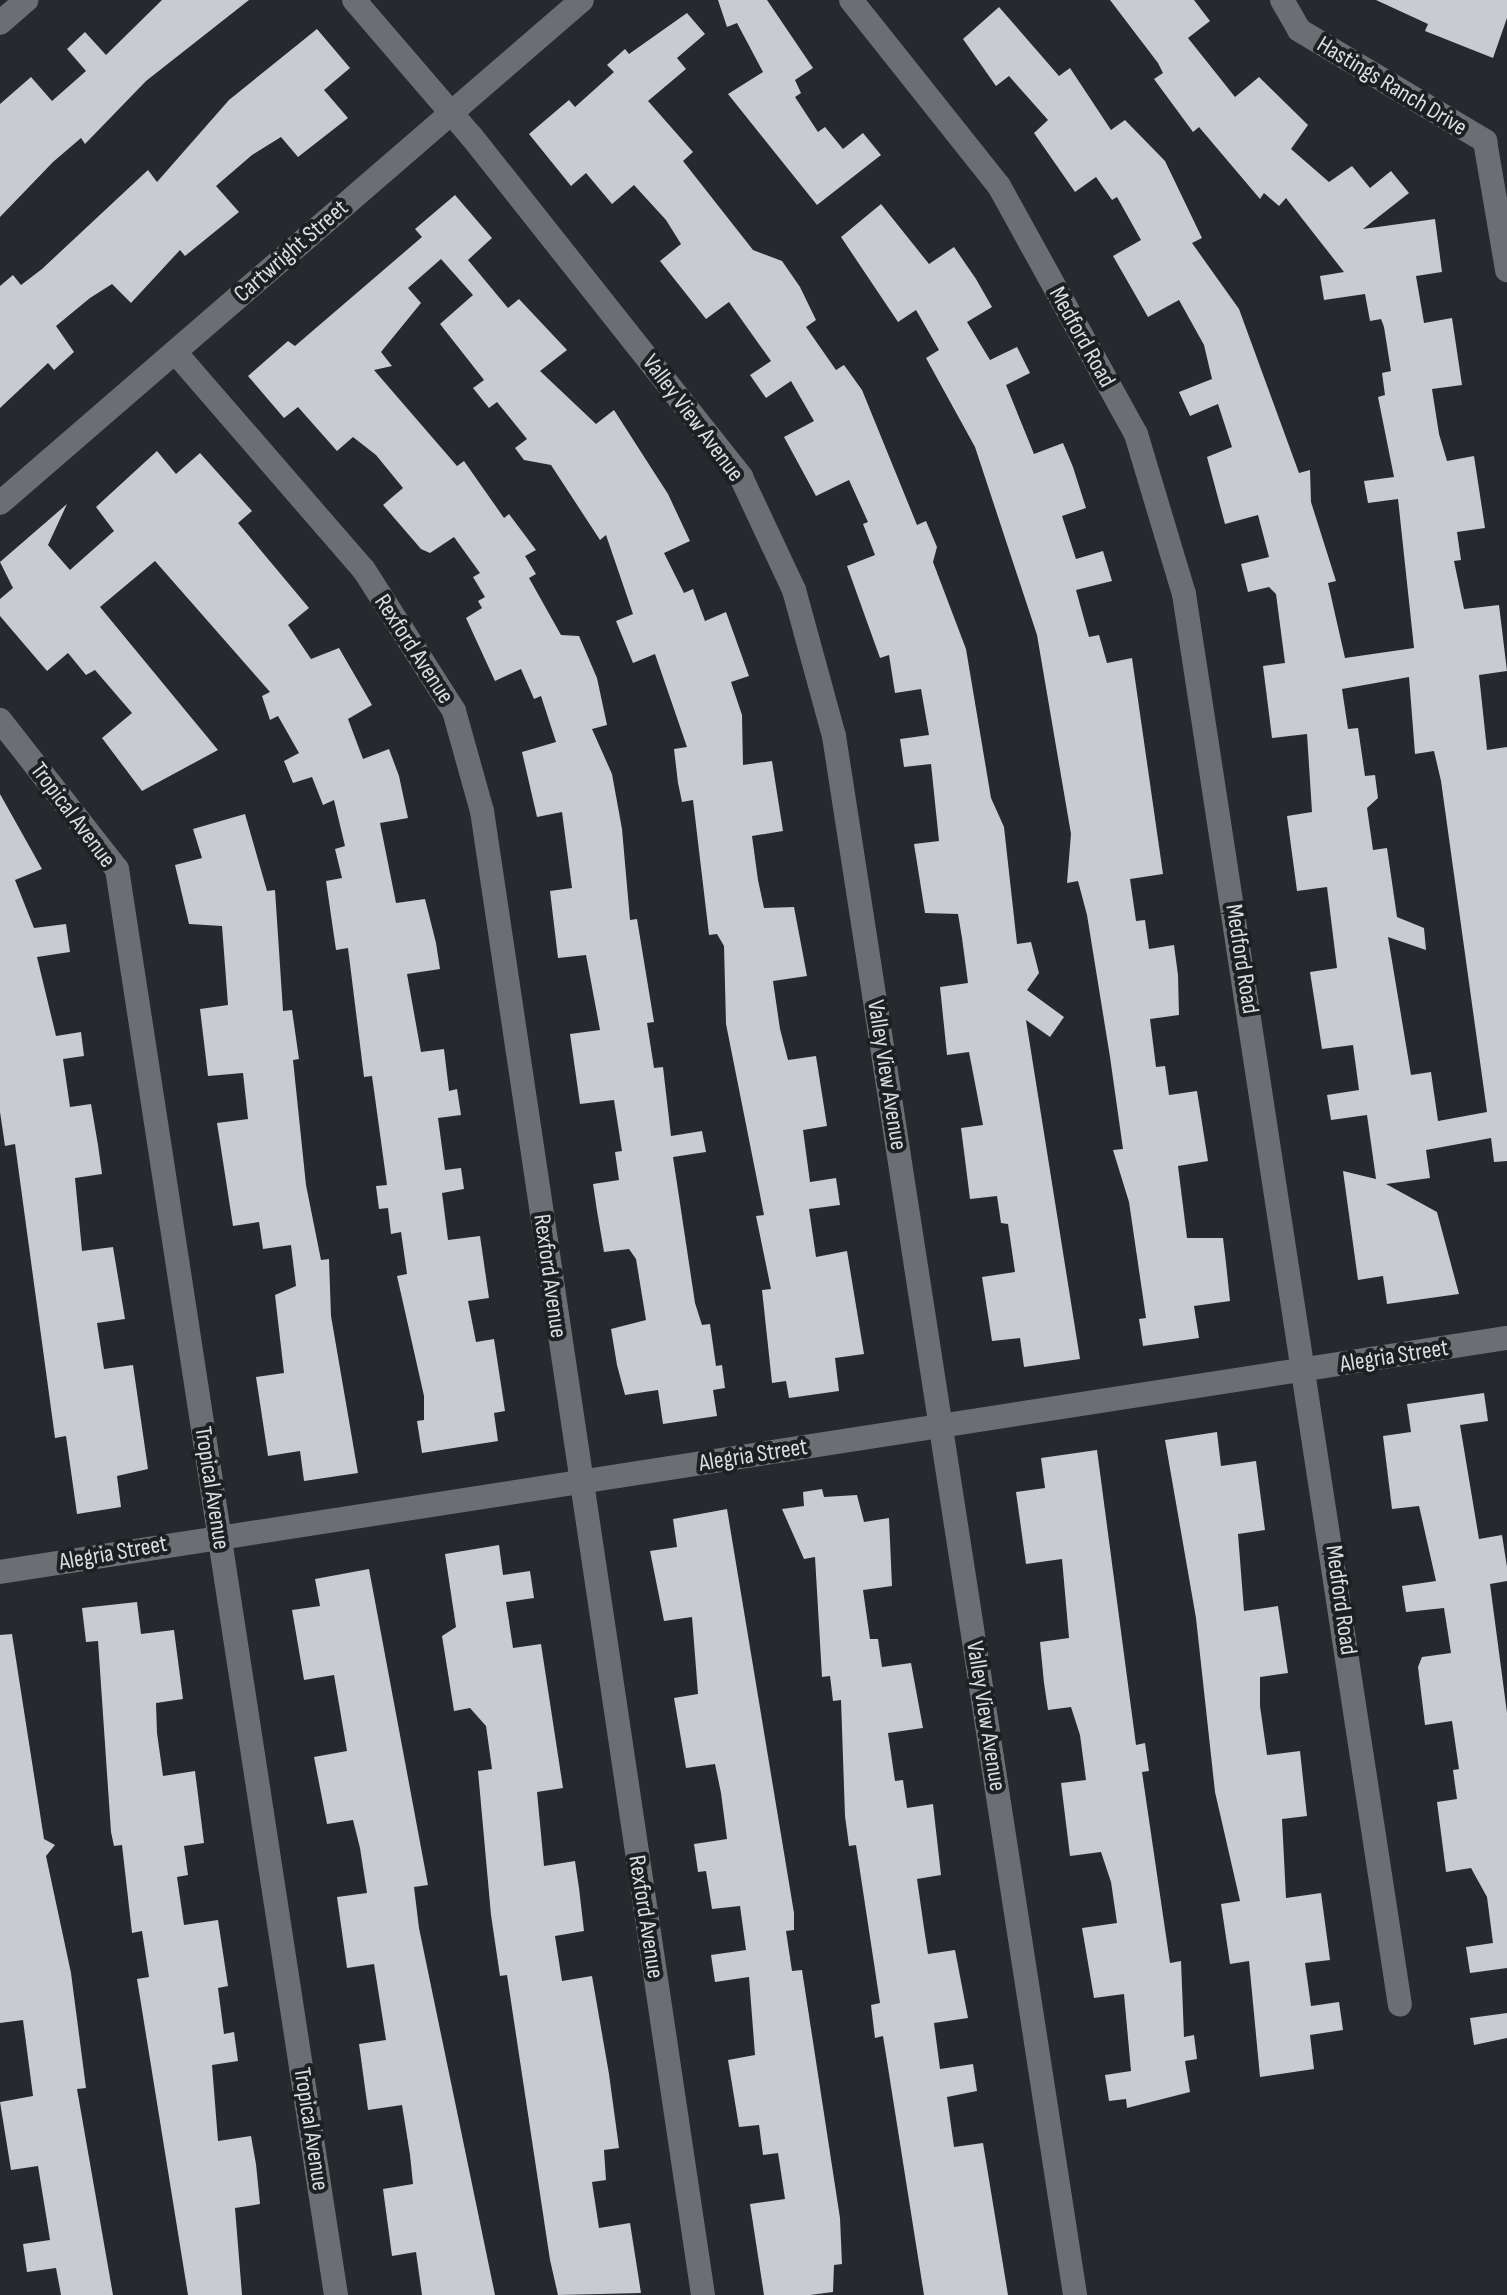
<!DOCTYPE html>
<html>
<head>
<meta charset="utf-8">
<style>
	body { margin:0 }
	#map { position:relative; width:1507px; height:2295px; overflow:hidden; background:#26292d; font-family:"Sofia Sans Condensed",sans-serif }
	div>[style] { position:absolute }
	.building>* { inset:0; background:#c8cbd1 }
	.street>* { height:24px; margin:-12px; padding:0 12px; transform-origin:12px; border-radius:12px; background:#6c6e73 }
	span { translate:-50% -50%; white-space:nowrap; text-align:center; line-height:1.15; -webkit-text-stroke:8px #1d1f23; paint-order:stroke }
	.street-label { font-size:24px; color:#dbdddf }
</style>
</head>
<body>
<div id="map">
	<div class="building">
		<i style="clip-path:polygon(162px 0,249px 0,146px 81px,85px 144px,81px 138px,53px 162px,0 217px,0 104px,31px 77px,52px 101px,86px 71px,67px 49px,85px 32px,106px 55px)"></i>
		<i style="clip-path:polygon(718px 0,767px 0,813px 68px,795px 80px,801px 93px,795px 97px,818px 132px,825px 127px,843px 149px,863px 133px,881px 155px,817px 205px,728px 94px,763px 72px,737px 23px,727px 27px)"></i>
		<i style="clip-path:polygon(evenodd,1110px 0,1194px 0,1210px 21px,1188px 38px,1235px 97px,1259px 77px,1308px 125px,1291px 149px,1329px 182px,1352px 166px,1370px 188px,1391px 171px,1409px 193px,1363px 229px,1435px 219px,1442px 272px,1416px 276px,1424px 323px,1452px 318px,1462px 385px,1432px 389px,1439px 434px,1447px 461px,1474px 456px,1485px 528px,1457px 532px,1461px 560px,1454px 561px,1464px 609px,1499px 605px,1507px 671px,1479px 675px,1487px 750px,1507px 747px,1507px 1161px,1494px 1162px,1491px 1138px,1426px 1150px,1430px 1178px,1386px 1184px,1437px 1212px,1459px 1294px,1387px 1304px,1383px 1276px,1358px 1280px,1343px 1171px,1376px 1179px,1367px 1115px,1331px 1120px,1327px 1095px,1359px 1090px,1353px 1045px,1322px 1049px,1310px 972px,1337px 968px,1327px 887px,1297px 891px,1287px 816px,1312px 812px,1307px 734px,1272px 738px,1263px 666px,1285px 663px,1276px 594px,1269px 587px,1248px 592px,1241px 564px,1269px 557px,1258px 515px,1225px 524px,1207px 457px,1232px 447px,1218px 404px,1190px 416px,1179px 392px,1212px 379px,1204px 345px,1179px 300px,1148px 317px,1113px 256px,1141px 240px,1117px 197px,1112px 200px,1096px 177px,1075px 192px,1034px 133px,1048px 120px,1009px 76px,996px 86px,963px 39px,999px 7px,1059px 76px,1070px 68px,1111px 130px,1125px 120px,1165px 161px,1202px 238px,1192px 243px,1239px 309px,1299px 473px,1310px 470px,1311px 502px,1336px 581px,1328px 583px,1345px 658px,1414px 648px,1398px 499px,1368px 503px,1364px 481px,1394px 477px,1378px 397px,1385px 395px,1382px 373px,1391px 371px,1384px 327px,1381px 319px,1370px 321px,1365px 294px,1324px 300px,1320px 276px,1344px 272px,1286px 198px,1279px 206px,1264px 193px,1260px 199px,1199px 127px,1193px 132px,1154px 79px,1163px 73px,1158px 63px,1110px 0,1409px 677px,1415px 754px,1434px 751px,1441px 781px,1487px 1112px,1438px 1121px,1431px 1072px,1411px 1075px,1388px 937px,1426px 950px,1424px 928px,1397px 917px,1387px 848px,1373px 850px,1367px 808px,1378px 798px,1375px 775px,1365px 776px,1358px 728px,1348px 729px,1342px 689px,1409px 677px)"></i>
		<i style="clip-path:polygon(1376px 0,1507px 0,1507px 18px,1493px 58px,1425px 31px,1428px 24px)"></i>
		<i style="clip-path:polygon(687px 13px,705px 34px,677px 58px,686px 69px,648px 101px,693px 152px,683px 161px,753px 250px,782px 261px,800px 287px,816px 320px,806px 327px,836px 370px,844px 365px,862px 390px,917px 525px,926px 521px,937px 547px,933px 562px,966px 649px,991px 798px,1004px 827px,1017px 944px,1031px 942px,1039px 973px,1027px 990px,1064px 1017px,1050px 1037px,1026px 1020px,1080px 1359px,1024px 1367px,1020px 1338px,992px 1341px,982px 1277px,1015px 1272px,1008px 1224px,1001px 1223px,997px 1196px,970px 1199px,961px 1128px,983px 1125px,969px 1052px,947px 1055px,940px 987px,968px 983px,962px 938px,958px 914px,925px 913px,914px 844px,939px 841px,931px 764px,904px 767px,900px 739px,929px 735px,921px 689px,895px 693px,889px 655px,880px 658px,847px 566px,875px 555px,863px 524px,868px 522px,849px 480px,816px 496px,784px 437px,814px 421px,791px 381px,766px 398px,750px 375px,771px 361px,729px 302px,706px 319px,660px 261px,681px 244px,666px 220px,634px 185px,612px 204px,586px 173px,571px 186px,529px 134px,569px 100px,575px 107px,614px 72px,607px 65px,625px 49px,629px 54px)"></i>
		<i style="clip-path:polygon(317px 29px,350px 68px,324px 90px,348px 118px,298px 157px,281px 137px,252px 155px,216px 186px,239px 212px,185px 256px,180px 250px,131px 303px,112px 284px,90px 298px,56px 326px,74px 352px,54px 370px,48px 363px,0 408px,0 286px,13px 275px,21px 285px,42px 269px,148px 170px,157px 182px,229px 100px)"></i>
		<i style="clip-path:polygon(455px 195px,492px 238px,468px 260px,508px 308px,519px 299px,567px 350px,540px 371px,596px 424px,614px 410px,668px 494px,690px 541px,664px 553px,684px 593px,693px 589px,705px 621px,726px 612px,749px 676px,731px 682px,742px 715px,743px 765px,772px 761px,783px 831px,752px 836px,758px 880px,764px 908px,794px 907px,807px 976px,773px 981px,780px 1029px,788px 1060px,816px 1056px,827px 1126px,803px 1130px,810px 1182px,836px 1178px,840px 1205px,809px 1209px,816px 1257px,847px 1251px,864px 1354px,835px 1358px,839px 1391px,789px 1398px,786px 1381px,772px 1383px,762px 1290px,771px 1289px,756px 1216px,764px 1215px,726px 1024px,724px 946px,717px 934px,709px 935px,693px 800px,682px 802px,678px 783px,674px 749px,687px 747px,655px 654px,633px 663px,616px 621px,633px 614px,606px 535px,600px 540px,551px 465px,524px 460px,515px 448px,527px 439px,497px 402px,489px 408px,473px 388px,484px 380px,440px 324px,473px 295px,441px 259px,408px 288px,421px 303px,381px 352px,392px 366px,374px 370px,457px 466px,464px 461px,504px 518px,509px 514px,536px 550px,525px 556px,536px 574px,529px 578px,561px 635px,579px 636px,597px 678px,607px 725px,592px 729px,612px 774px,622px 829px,630px 920px,637px 919px,654px 1022px,647px 1023px,654px 1068px,663px 1067px,671px 1136px,702px 1131px,706px 1152px,673px 1157px,695px 1303px,702px 1325px,710px 1324px,716px 1366px,722px 1365px,725px 1388px,713px 1390px,717px 1416px,663px 1424px,658px 1390px,625px 1395px,617px 1365px,611px 1329px,646px 1320px,636px 1259px,629px 1249px,604px 1252px,597px 1211px,593px 1184px,619px 1180px,615px 1152px,622px 1151px,614px 1100px,580px 1104px,570px 1034px,600px 1030px,586px 955px,558px 958px,550px 891px,572px 888px,562px 812px,537px 817px,522px 752px,556px 742px,541px 696px,534px 699px,521px 669px,495px 681px,466px 618px,482px 608px,478px 601px,485px 597px,473px 577px,480px 573px,454px 537px,430px 553px,421px 549px,383px 505px,403px 488px,376px 455px,353px 437px,337px 451px,298px 407px,284px 418px,248px 376px,288px 341px,295px 346px,422px 237px,415px 229px)"></i>
		<i style="clip-path:polygon(881px 204px,929px 264px,954px 247px,976px 279px,992px 307px,967px 322px,990px 360px,1017px 347px,1030px 373px,1006px 385px,1034px 454px,1063px 443px,1073px 467px,1086px 508px,1062px 516px,1076px 559px,1103px 551px,1112px 581px,1076px 590px,1089px 637px,1099px 635px,1107px 663px,1132px 658px,1163px 874px,1130px 879px,1136px 921px,1145px 920px,1149px 949px,1174px 945px,1178px 975px,1179px 1015px,1150px 1019px,1156px 1067px,1165px 1066px,1169px 1095px,1197px 1091px,1208px 1161px,1178px 1166px,1187px 1238px,1223px 1238px,1226px 1263px,1230px 1301px,1194px 1306px,1199px 1338px,1143px 1346px,1139px 1319px,1146px 1318px,1129px 1202px,1113px 1150px,1123px 1149px,1110px 1057px,1087px 915px,1078px 881px,1067px 883px,1071px 834px,1037px 635px,975px 447px,926px 358px,939px 350px,916px 310px,898px 322px,841px 237px)"></i>
		<i style="clip-path:polygon(157px 451px,176px 474px,200px 453px,252px 511px,238px 523px,309px 608px,288px 625px,311px 659px,339px 648px,372px 705px,348px 719px,363px 759px,389px 749px,399px 776px,408px 818px,380px 823px,396px 903px,425px 899px,436px 943px,440px 969px,407px 974px,421px 1052px,444px 1049px,449px 1091px,457px 1089px,461px 1115px,438px 1118px,445px 1170px,461px 1168px,464px 1189px,442px 1193px,448px 1240px,480px 1236px,489px 1298px,468px 1301px,476px 1342px,494px 1339px,505px 1411px,494px 1413px,498px 1441px,422px 1453px,417px 1421px,424px 1420px,424px 1396px,397px 1276px,407px 1274px,401px 1232px,391px 1234px,388px 1208px,379px 1209px,376px 1186px,387px 1185px,372px 1076px,364px 1077px,348px 948px,336px 950px,326px 881px,342px 878px,335px 849px,345px 846px,334px 800px,323px 805px,312px 777px,293px 783px,284px 761px,299px 753px,278px 716px,270px 720px,262px 696px,270px 692px,155px 561px,100px 607px,218px 750px,142px 791px,102px 738px,132px 713px,95px 670px,86px 675px,68px 653px,47px 671px,0 616px,0 599px,13px 588px,0 562px,67px 504px,48px 545px,70px 570px,114px 531px,96px 507px)"></i>
		<i style="clip-path:polygon(0 794px,42px 869px,15px 880px,34px 928px,66px 924px,70px 952px,37px 957px,56px 1036px,81px 1032px,84px 1056px,63px 1059px,70px 1107px,91px 1104px,98px 1145px,102px 1174px,75px 1178px,82px 1251px,113px 1247px,125px 1319px,97px 1323px,104px 1369px,133px 1365px,148px 1469px,117px 1476px,121px 1507px,77px 1514px,66px 1436px,55px 1438px,15px 1144px,5px 1146px,0 1112px)"></i>
		<i style="clip-path:polygon(245px 814px,267px 891px,275px 890px,283px 1011px,292px 1010px,299px 1059px,293px 1060px,306px 1185px,321px 1260px,329px 1259px,331px 1316px,358px 1473px,304px 1481px,300px 1451px,268px 1456px,256px 1377px,284px 1373px,275px 1295px,296px 1286px,291px 1245px,263px 1249px,259px 1222px,233px 1226px,217px 1123px,248px 1119px,243px 1073px,208px 1076px,200px 1009px,228px 1005px,222px 926px,189px 924px,175px 865px,202px 858px,193px 829px)"></i>
		<i style="clip-path:polygon(1484px 1393px,1488px 1421px,1460px 1425px,1479px 1539px,1502px 1535px,1507px 1567px,1507px 1581px,1490px 1584px,1507px 1713px,1507px 1968px,1470px 1973px,1466px 1947px,1493px 1943px,1487px 1897px,1471px 1868px,1446px 1872px,1437px 1802px,1457px 1799px,1453px 1770px,1459px 1769px,1452px 1721px,1425px 1725px,1418px 1667px,1422px 1657px,1451px 1653px,1444px 1608px,1406px 1612px,1402px 1586px,1436px 1581px,1419px 1506px,1392px 1509px,1383px 1436px,1411px 1432px,1407px 1404px)"></i>
		<i style="clip-path:polygon(1217px 1432px,1221px 1466px,1256px 1461px,1265px 1530px,1238px 1534px,1244px 1611px,1278px 1606px,1288px 1673px,1260px 1677px,1260px 1706px,1267px 1755px,1300px 1751px,1307px 1816px,1282px 1819px,1286px 1898px,1321px 1893px,1330px 1960px,1305px 1963px,1311px 2006px,1339px 2002px,1343px 2030px,1310px 2035px,1314px 2069px,1260px 2077px,1249px 1961px,1230px 1964px,1221px 1904px,1240px 1901px,1215px 1792px,1196px 1618px,1165px 1440px)"></i>
		<i style="clip-path:polygon(1097px 1450px,1136px 1745px,1145px 1743px,1149px 1771px,1142px 1772px,1170px 1963px,1181px 1961px,1184px 2037px,1194px 2035px,1197px 2059px,1185px 2061px,1190px 2092px,1127px 2108px,1126px 2099px,1109px 2101px,1105px 2075px,1131px 2071px,1124px 1994px,1094px 1998px,1082px 1928px,1117px 1923px,1111px 1882px,1101px 1852px,1070px 1856px,1061px 1783px,1086px 1780px,1080px 1735px,1071px 1707px,1048px 1710px,1044px 1683px,1040px 1642px,1069px 1638px,1062px 1559px,1026px 1564px,1016px 1492px,1045px 1488px,1041px 1458px)"></i>
		<i style="clip-path:polygon(822px 1489px,824px 1497px,857px 1495px,864px 1522px,889px 1518px,892px 1586px,863px 1590px,870px 1639px,878px 1639px,882px 1667px,911px 1663px,923px 1728px,888px 1733px,895px 1781px,903px 1780px,907px 1808px,933px 1804px,941px 1875px,917px 1879px,924px 1928px,928px 1954px,955px 1950px,968px 2018px,934px 2023px,940px 2069px,973px 2064px,977px 2091px,947px 2097px,954px 2147px,983px 2143px,1008px 2295px,924px 2295px,883px 2036px,875px 2038px,871px 2005px,880px 2003px,856px 1845px,849px 1846px,845px 1816px,841px 1700px,833px 1701px,830px 1676px,822px 1677px,815px 1557px,804px 1559px,782px 1509px,804px 1506px,803px 1492px)"></i>
		<i style="clip-path:polygon(727px 1509px,794px 1913px,794px 1930px,786px 1931px,792px 1971px,802px 1970px,840px 2218px,842px 2264px,834px 2265px,833px 2292px,810px 2295px,764px 2295px,750px 2204px,785px 2199px,778px 2153px,763px 2155px,759px 2125px,739px 2127px,728px 2060px,755px 2055px,749px 1977px,715px 1982px,711px 1955px,746px 1950px,740px 1906px,712px 1909px,706px 1871px,698px 1872px,694px 1844px,727px 1839px,721px 1793px,715px 1764px,686px 1768px,674px 1698px,698px 1694px,692px 1617px,664px 1621px,650px 1551px,677px 1547px,673px 1519px)"></i>
		<i style="clip-path:polygon(499px 1545px,503px 1575px,530px 1571px,534px 1598px,506px 1602px,513px 1648px,541px 1644px,563px 1788px,537px 1792px,544px 1866px,575px 1861px,579px 1888px,584px 1931px,555px 1936px,562px 1981px,592px 1976px,609px 2074px,619px 2148px,604px 2150px,606px 2180px,592px 2182px,599px 2228px,630px 2223px,641px 2293px,558px 2295px,550px 2260px,507px 1975px,500px 1976px,491px 1915px,478px 1771px,492px 1769px,486px 1726px,470px 1708px,454px 1711px,442px 1636px,456px 1627px,445px 1554px)"></i>
		<i style="clip-path:polygon(369px 1569px,428px 1885px,414px 1887px,419px 1928px,495px 2295px,422px 2295px,416px 2252px,392px 2256px,383px 2189px,413px 2184px,410px 2155px,402px 2105px,368px 2110px,359px 2044px,386px 2040px,374px 1964px,347px 1968px,337px 1897px,367px 1893px,360px 1848px,353px 1820px,327px 1824px,314px 1757px,347px 1751px,334px 1675px,304px 1680px,292px 1610px,320px 1606px,315px 1579px)"></i>
		<i style="clip-path:polygon(137px 1602px,141px 1634px,174px 1630px,183px 1699px,156px 1703px,157px 1733px,163px 1776px,195px 1771px,204px 1843px,184px 1846px,188px 1875px,177px 1877px,184px 1925px,218px 1920px,228px 1986px,218px 1988px,224px 2034px,234px 2032px,238px 2061px,212px 2065px,218px 2141px,251px 2136px,256px 2164px,260px 2204px,235px 2208px,242px 2295px,188px 2295px,137px 1979px,149px 1977px,142px 1931px,132px 1933px,122px 1845px,114px 1846px,111px 1832px,98px 1641px,86px 1642px,82px 1608px)"></i>
		<i style="clip-path:polygon(12px 1634px,44px 1839px,55px 1845px,46px 1856px,71px 1973px,86px 2088px,77px 2089px,113px 2295px,61px 2295px,56px 2268px,27px 2272px,23px 2244px,50px 2240px,45px 2209px,38px 2166px,11px 2170px,0 2102px,33px 2096px,23px 2020px,0 2023px,0 1635px)"></i>
		<i style="clip-path:polygon(1507px 2013px,1507px 2038px,1474px 2045px,1470px 2018px)"></i>
	</div>
	<div class="street">
		<i style="left:354px;top:0;width:181px;rotate:49.3deg"></i>
		<i style="left:472px;top:137px;width:434px;rotate:51.6deg"></i>
		<i style="left:741px;top:477px;width:125px;rotate:64.9deg"></i>
		<i style="left:794px;top:590px;width:151px;rotate:74.7deg"></i>
		<i style="left:834px;top:736px;width:1578px;rotate:81.21deg"></i>
		<i style="left:851px;top:0;width:238px;rotate:51.5deg"></i>
		<i style="left:999px;top:186px;width:283px;rotate:61.1deg"></i>
		<i style="left:1136px;top:434px;width:167px;rotate:73.3deg"></i>
		<i style="left:1184px;top:594px;width:1427px;rotate:81.3deg"></i>
		<i style="left:1282px;top:0;width:34px;rotate:60deg"></i>
		<i style="left:1299px;top:30px;width:217px;rotate:30.8deg"></i>
		<i style="left:1485px;top:141px;width:131px;rotate:80.3deg"></i>
		<i style="left:0;top:23px;width:35px;rotate:-41deg"></i>
		<i style="left:175px;top:352px;width:289px;rotate:49.1deg"></i>
		<i style="left:364px;top:570px;width:167px;rotate:57.4deg"></i>
		<i style="left:454px;top:711px;width:104px;rotate:74.4deg"></i>
		<i style="left:482px;top:811px;width:1500px;rotate:81.53deg"></i>
		<i style="left:0;top:503px;width:769px;rotate:-40.84deg"></i>
		<i style="left:0;top:720px;width:189px;rotate:51.9deg"></i>
		<i style="left:117px;top:869px;width:1443px;rotate:81.27deg"></i>
		<i style="left:0;top:1572px;width:1525px;rotate:-8.83deg"></i>
	</div>
	<div class="street-label">
		<span style="left:1392px;top:86px;rotate:31deg">Hastings Ranch Drive</span>
		<span style="left:291px;top:251px;rotate:-41deg">Cartwright Street</span>
		<span style="left:1082px;top:337px;rotate:61deg">Medford Road</span>
		<span style="left:693px;top:418px;rotate:53deg">Valley View Avenue</span>
		<span style="left:414px;top:649px;rotate:57deg">Rexford Avenue</span>
		<span style="left:73px;top:815px;rotate:53deg">Tropical Avenue</span>
		<span style="left:1242px;top:959px;rotate:81deg">Medford Road</span>
		<span style="left:887px;top:1075px;rotate:81deg">Valley View Avenue</span>
		<span style="left:550px;top:1276px;rotate:82deg">Rexford Avenue</span>
		<span style="left:1394px;top:1356px;rotate:-9deg">Alegria Street</span>
		<span style="left:753px;top:1455px;rotate:-9deg">Alegria Street</span>
		<span style="left:212px;top:1488px;rotate:81deg">Tropical Avenue</span>
		<span style="left:113px;top:1553px;rotate:-10deg">Alegria Street</span>
		<span style="left:1341px;top:1600px;rotate:82deg">Medford Road</span>
		<span style="left:986px;top:1716px;rotate:81deg">Valley View Avenue</span>
		<span style="left:646px;top:1917px;rotate:81deg">Rexford Avenue</span>
		<span style="left:311px;top:2129px;rotate:81deg">Tropical Avenue</span>
	</div>
</div>
</body>
</html>
